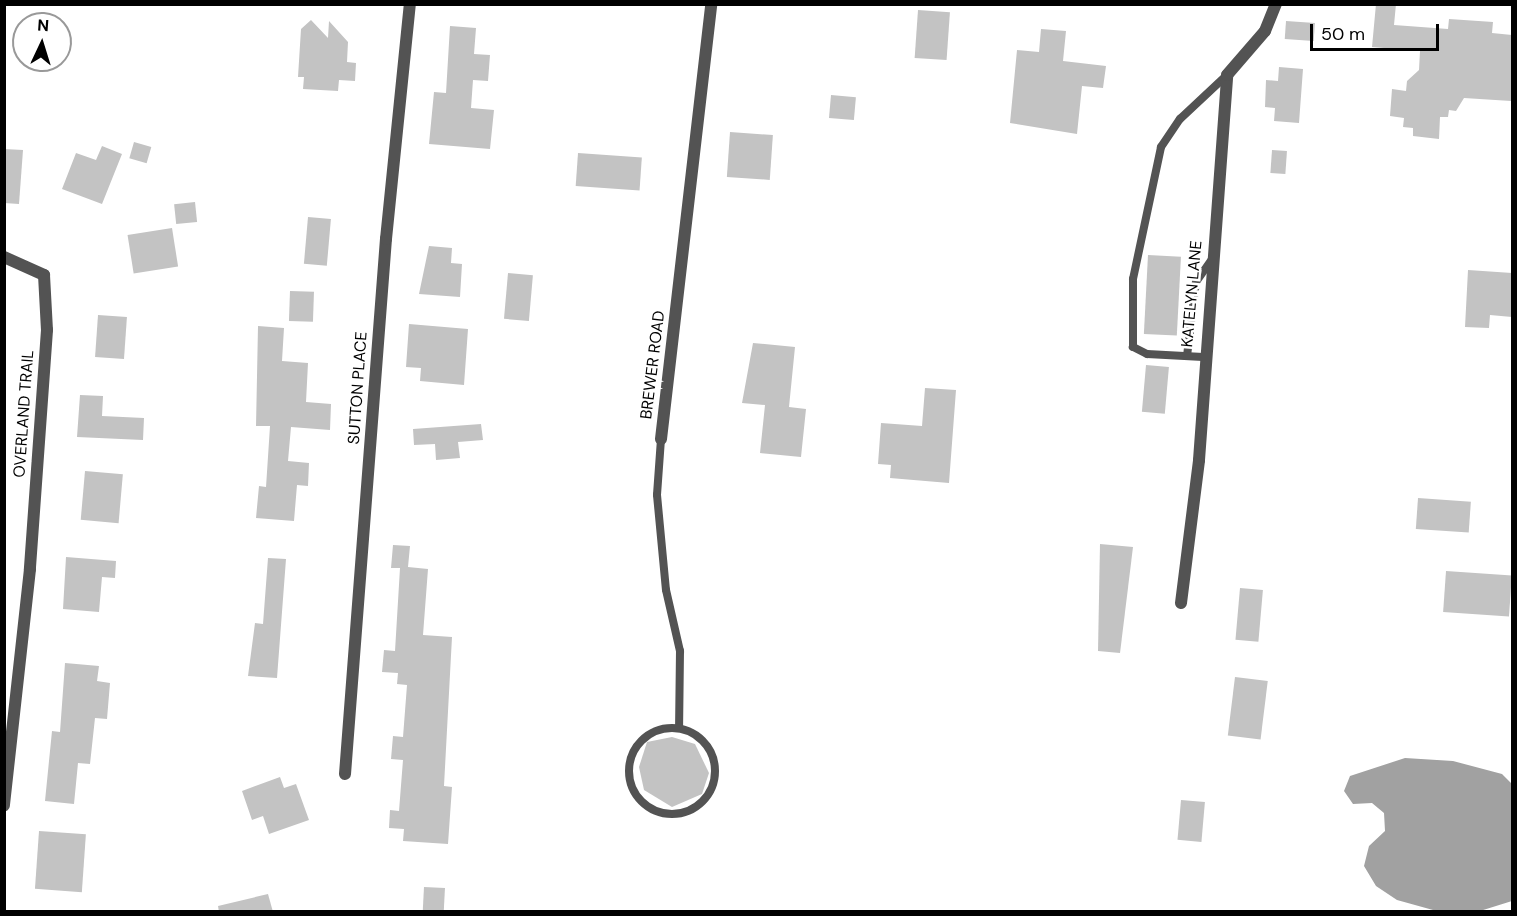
<!DOCTYPE html>
<html>
<head>
<meta charset="utf-8">
<style>
	body { margin:0 }
	#map { position:relative; width:1517px; height:916px; overflow:hidden; background:#fff; font-family:"DM Sans",sans-serif }
	div>[style] { position:absolute }
	.water>* { inset:0; background:#a1a1a1 }
	.building>* { inset:0; background:#c3c3c3; transform-origin:0 0 }
	.lane>* { height:8px; margin:-4px; padding:0 4px; transform-origin:4px; border-radius:4px; background:#535353 }
	.lane>.ring { margin:-4px; padding:0; box-sizing:content-box; background:none; border:8px solid #535353; border-radius:50% }
	.street>* { height:12px; margin:-6px; padding:0 6px; transform-origin:6px; border-radius:6px; background:#535353 }
	span { translate:-50% -50%; white-space:nowrap; text-align:center; line-height:1.15; -webkit-text-stroke:5px #fff; paint-order:stroke }
	.street-label { font-size:16px; color:#000 }
	.frame { position:absolute; inset:0; border:6px solid #000; pointer-events:none }
	.north { position:absolute; left:12px; top:12px; width:60px; height:60px; box-sizing:border-box; background:#fff; border:2px solid #999; border-radius:50%; rotate:4deg; font-size:16px; font-weight:700; line-height:24px; text-align:center; color:#000 }
	.north::after { content:''; display:block; margin:auto; width:21px; height:27px; background:#000; clip-path:polygon(50% 0,100% 100%,50% 72%,0 100%) }
	.scale { position:absolute; left:1310px; top:24px; width:129px; height:27px; box-sizing:border-box; border:3px solid #000; border-top:0; padding-left:8px; font-size:18px; line-height:21px; white-space:nowrap; color:#000; -webkit-text-stroke:4px #fff; paint-order:stroke }
</style>
</head>
<body>
<div id="map">
	<div class="water">
		<i style="clip-path:polygon(1405px 758px,1453px 761px,1502px 774px,1512px 784px,1512px 901px,1480px 911px,1433px 910px,1397px 900px,1376px 886px,1364px 866px,1369px 846px,1385px 831px,1384px 813px,1372px 803px,1353px 804px,1344px 791px,1350px 776px)"></i>
	</div>
	<div class="building">
		<i style="clip-path:polygon(1376px 4px,1396px 4px,1394px 25px,1448px 29px,1449px 19px,1493px 22px,1492px 33px,1512px 35px,1511px 101px,1464px 98px,1456px 111px,1449px 110px,1448px 117px,1440px 117px,1439px 139px,1413px 136px,1413px 128px,1403px 127px,1404px 118px,1390px 116px,1392px 89px,1406px 91px,1407px 81px,1419px 70px,1420px 51px,1372px 47px)"></i>
		<i style="left:918px;top:10px;width:32px;height:48px;rotate:4deg"></i>
		<i style="clip-path:polygon(311px 20px,328px 38px,329px 21px,348px 42px,347px 62px,356px 63px,355px 81px,339px 80px,338px 91px,303px 89px,304px 77px,298px 77px,301px 29px)"></i>
		<i style="left:1286px;top:21px;width:29px;height:18px;rotate:4deg"></i>
		<i style="clip-path:polygon(450px 26px,476px 28px,474px 54px,490px 55px,488px 81px,473px 80px,471px 108px,494px 110px,490px 149px,429px 144px,434px 92px,446px 93px)"></i>
		<i style="clip-path:polygon(1041px 29px,1066px 31px,1063px 61px,1106px 66px,1103px 88px,1082px 86px,1077px 134px,1010px 123px,1017px 50px,1039px 52px)"></i>
		<i style="clip-path:polygon(1279px 67px,1303px 69px,1299px 123px,1274px 121px,1275px 108px,1265px 107px,1266px 80px,1278px 81px)"></i>
		<i style="left:831px;top:95px;width:25px;height:23px;rotate:5deg"></i>
		<i style="left:730px;top:132px;width:43px;height:45px;rotate:4deg"></i>
		<i style="left:134px;top:142px;width:18px;height:17px;rotate:16deg"></i>
		<i style="clip-path:polygon(102px 146px,122px 154px,102px 204px,62px 189px,76px 153px,96px 160px)"></i>
		<i style="clip-path:polygon(4px 149px,23px 150px,19px 204px,4px 203px)"></i>
		<i style="left:1272px;top:150px;width:15px;height:23px;rotate:4deg"></i>
		<i style="left:578px;top:153px;width:64px;height:33px;rotate:4deg"></i>
		<i style="left:195px;top:202px;width:20px;height:21px;rotate:84deg"></i>
		<i style="left:308px;top:217px;width:23px;height:47px;rotate:5deg"></i>
		<i style="left:172px;top:228px;width:39px;height:45px;rotate:81deg"></i>
		<i style="clip-path:polygon(429px 246px,452px 248px,451px 263px,462px 264px,460px 297px,419px 294px)"></i>
		<i style="left:1148px;top:255px;width:33px;height:79px;rotate:3deg"></i>
		<i style="clip-path:polygon(1468px 270px,1512px 273px,1512px 317px,1490px 315px,1489px 328px,1465px 327px)"></i>
		<i style="left:508px;top:273px;width:25px;height:46px;rotate:5deg"></i>
		<i style="left:290px;top:291px;width:24px;height:30px;rotate:2deg"></i>
		<i style="left:98px;top:315px;width:29px;height:42px;rotate:4deg"></i>
		<i style="clip-path:polygon(409px 324px,468px 329px,464px 385px,420px 381px,421px 368px,406px 367px)"></i>
		<i style="clip-path:polygon(258px 326px,284px 328px,282px 361px,308px 363px,306px 402px,331px 404px,330px 430px,291px 427px,288px 461px,309px 463px,308px 486px,297px 485px,294px 521px,256px 518px,259px 486px,266px 487px,270px 426px,256px 426px)"></i>
		<i style="clip-path:polygon(753px 343px,795px 347px,789px 407px,806px 409px,801px 457px,760px 453px,765px 405px,742px 403px)"></i>
		<i style="left:1146px;top:365px;width:23px;height:47px;rotate:5deg"></i>
		<i style="clip-path:polygon(925px 388px,956px 390px,949px 483px,890px 478px,891px 465px,878px 464px,881px 423px,922px 426px)"></i>
		<i style="clip-path:polygon(80px 395px,103px 396px,102px 416px,144px 418px,143px 440px,77px 437px)"></i>
		<i style="clip-path:polygon(481px 424px,483px 440px,458px 442px,460px 458px,436px 460px,435px 444px,414px 445px,413px 429px)"></i>
		<i style="left:85px;top:471px;width:38px;height:49px;rotate:5deg"></i>
		<i style="left:1418px;top:498px;width:53px;height:31px;rotate:4deg"></i>
		<i style="clip-path:polygon(1100px 544px,1133px 547px,1120px 653px,1098px 651px)"></i>
		<i style="clip-path:polygon(393px 545px,410px 546px,408px 567px,428px 569px,423px 635px,452px 637px,444px 786px,452px 787px,448px 844px,403px 841px,404px 829px,389px 828px,390px 810px,399px 811px,403px 760px,391px 759px,393px 736px,403px 737px,407px 685px,397px 684px,398px 673px,382px 672px,384px 650px,395px 651px,400px 568px,391px 568px)"></i>
		<i style="clip-path:polygon(66px 557px,116px 561px,115px 578px,102px 577px,99px 612px,63px 609px)"></i>
		<i style="clip-path:polygon(268px 558px,286px 559px,277px 678px,248px 676px,255px 623px,263px 624px)"></i>
		<i style="left:1446px;top:571px;width:66px;height:41px;rotate:4deg"></i>
		<i style="left:1240px;top:588px;width:23px;height:52px;rotate:5deg"></i>
		<i style="clip-path:polygon(65px 663px,99px 666px,97px 681px,110px 683px,107px 719px,95px 718px,90px 764px,78px 763px,74px 804px,45px 801px,52px 731px,60px 732px)"></i>
		<i style="left:1235px;top:677px;width:33px;height:59px;rotate:7deg"></i>
		<i style="clip-path:polygon(672px 737px,695px 744px,709px 773px,702px 794px,672px 807px,644px 790px,639px 767px,647px 742px)"></i>
		<i style="clip-path:polygon(280px 777px,284px 788px,296px 784px,309px 820px,269px 834px,263px 816px,252px 820px,242px 791px)"></i>
		<i style="left:1181px;top:800px;width:24px;height:40px;rotate:5deg"></i>
		<i style="left:39px;top:831px;width:47px;height:58px;rotate:4deg"></i>
		<i style="left:424px;top:887px;width:21px;height:25px;rotate:3deg"></i>
		<i style="clip-path:polygon(268px 894px,273px 912px,219px 912px,218px 906px)"></i>
	</div>
	<div class="lane">
		<i style="left:1187px;top:356px;width:75px;rotate:-83.1deg"></i>
		<i style="left:1196px;top:282px;width:28px;rotate:-55deg"></i>
		<i style="left:1203px;top:357px;width:56px;rotate:-176.9deg"></i>
		<i style="left:1147px;top:354px;width:16px;rotate:-153deg"></i>
		<i style="left:1133px;top:347px;width:68px;rotate:-90deg"></i>
		<i style="left:1133px;top:279px;width:135px;rotate:-78deg"></i>
		<i style="left:1161px;top:147px;width:34px;rotate:-56deg"></i>
		<i style="left:1180px;top:119px;width:64px;rotate:-43.1deg"></i>
		<i style="left:661px;top:439px;width:56px;rotate:94.1deg"></i>
		<i style="left:657px;top:495px;width:95px;rotate:84.6deg"></i>
		<i style="left:666px;top:590px;width:63px;rotate:77.1deg"></i>
		<i style="left:680px;top:651px;width:77px;rotate:90.7deg"></i>
		<i class="ring" style="left:629px;top:728px;width:78px;height:78px"></i>
	</div>
	<div class="street">
		<i style="left:4px;top:257px;width:44px;rotate:24.2deg"></i>
		<i style="left:44px;top:275px;width:55px;rotate:86.9deg"></i>
		<i style="left:47px;top:330px;width:240px;rotate:94.1deg"></i>
		<i style="left:30px;top:569px;width:238px;rotate:96.3deg"></i>
		<i style="left:661px;top:439px;width:438px;rotate:-83.4deg"></i>
		<i style="left:1181px;top:603px;width:144px;rotate:-82.8deg"></i>
		<i style="left:1199px;top:460px;width:386px;rotate:-85.8deg"></i>
		<i style="left:1227px;top:75px;width:58px;rotate:-49.2deg"></i>
		<i style="left:1265px;top:31px;width:29px;rotate:-68deg"></i>
		<i style="left:345px;top:774px;width:537px;rotate:-85.62deg"></i>
		<i style="left:386px;top:239px;width:236px;rotate:-84.2deg"></i>
	</div>
	<div class="street-label">
		<span style="left:1192px;top:294px;rotate:-85deg">KATELYN LANE</span>
		<span style="left:653px;top:365px;rotate:-83deg">BREWER ROAD</span>
		<span style="left:358px;top:388px;rotate:-86deg">SUTTON PLACE</span>
		<span style="left:24px;top:414px;rotate:-86deg">OVERLAND TRAIL</span>
	</div>
	<div class="frame"></div>
	<div class="north">N</div>
	<div class="scale">50 m</div>
</div>
</body>
</html>
